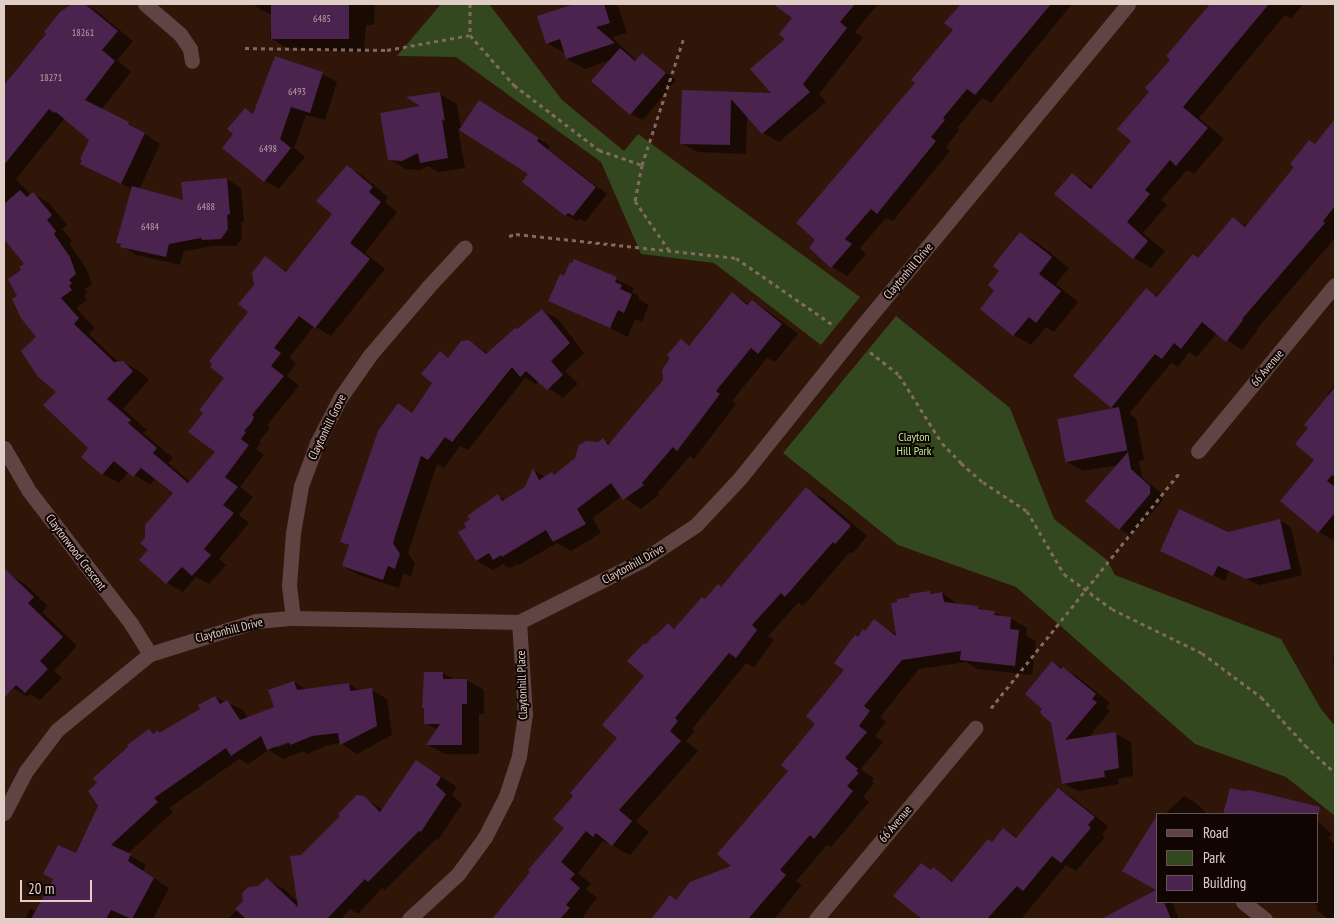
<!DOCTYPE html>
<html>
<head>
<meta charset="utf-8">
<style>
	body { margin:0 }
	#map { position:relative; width:1339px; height:923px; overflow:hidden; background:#301509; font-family:"PT Sans Narrow",sans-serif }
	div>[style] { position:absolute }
	.green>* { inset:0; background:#33481e }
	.shadow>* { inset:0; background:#0007 }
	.building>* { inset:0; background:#4a234e; transform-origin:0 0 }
	.path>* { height:3px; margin-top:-1.5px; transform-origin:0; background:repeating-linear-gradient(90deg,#81695f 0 4px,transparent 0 8px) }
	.street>* { height:15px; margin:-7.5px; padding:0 7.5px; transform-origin:7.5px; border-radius:7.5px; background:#604443 }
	span { translate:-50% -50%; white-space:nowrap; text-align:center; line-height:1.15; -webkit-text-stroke:4px #100502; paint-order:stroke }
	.number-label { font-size:10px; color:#bba3a8 }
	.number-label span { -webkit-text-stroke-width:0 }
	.street-label { font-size:12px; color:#e1cec6 }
	.park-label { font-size:12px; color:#beea97 }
	.frame { position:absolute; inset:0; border:5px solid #e1cec6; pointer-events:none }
	.legend { position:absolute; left:1156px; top:813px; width:162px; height:90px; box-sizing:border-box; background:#100502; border:1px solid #645550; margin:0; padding:6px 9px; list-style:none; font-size:15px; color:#e1cec6 }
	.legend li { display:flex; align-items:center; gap:10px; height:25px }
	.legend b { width:25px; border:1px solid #645550 }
	.scale { position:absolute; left:20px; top:880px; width:72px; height:22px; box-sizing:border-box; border:2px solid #e1cec6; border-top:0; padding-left:6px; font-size:15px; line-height:18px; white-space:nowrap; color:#e1cec6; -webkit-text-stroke:4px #100502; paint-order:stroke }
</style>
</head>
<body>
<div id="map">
	<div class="green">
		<i style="clip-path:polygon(441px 4px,489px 4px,562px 100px,624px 151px,638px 134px,860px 297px,821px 345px,714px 263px,641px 254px,601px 162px,456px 57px,397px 56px)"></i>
		<i style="clip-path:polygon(896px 316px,1010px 408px,1054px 519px,1107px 560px,1115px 575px,1281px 639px,1321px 709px,1335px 726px,1335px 816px,1286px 777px,1195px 744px,1016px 587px,898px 545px,783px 453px)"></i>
	</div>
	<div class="shadow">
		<i style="clip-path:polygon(74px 4px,85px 4px,94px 9px,133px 41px,117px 60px,131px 72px,101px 110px,128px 123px,160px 144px,139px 190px,184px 202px,227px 179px,241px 188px,244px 222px,241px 222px,242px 238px,236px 246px,214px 246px,184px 251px,180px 265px,136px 255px,117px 242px,132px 189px,98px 173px,91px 140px,65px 118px,16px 179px,31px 195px,33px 194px,49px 203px,67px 225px,62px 229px,72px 241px,69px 243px,86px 268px,92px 284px,85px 289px,87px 293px,84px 295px,87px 300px,76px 308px,95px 328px,89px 334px,119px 363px,123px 362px,140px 372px,149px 380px,123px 409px,147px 430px,143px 433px,173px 458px,168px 463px,190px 482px,217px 452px,204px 413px,225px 378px,250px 312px,255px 285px,266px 258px,288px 272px,334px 214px,347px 167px,363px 176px,388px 197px,385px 202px,397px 212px,365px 253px,385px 269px,331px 336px,314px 326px,289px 358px,296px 363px,287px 376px,299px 386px,267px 425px,270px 427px,268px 431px,259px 441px,261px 442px,256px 449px,264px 455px,240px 487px,253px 497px,239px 515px,249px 523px,219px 559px,226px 565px,209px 584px,196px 577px,183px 592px,167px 583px,150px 550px,175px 493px,156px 478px,150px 485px,129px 471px,119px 483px,103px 474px,58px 391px,38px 337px,19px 296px,22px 270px,26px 264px,4px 230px,4px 87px,62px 14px)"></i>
		<i style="clip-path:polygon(252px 4px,373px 4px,375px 5px,374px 25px,366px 25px,364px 52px,288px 48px,270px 38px,272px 13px,269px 14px)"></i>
		<i style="clip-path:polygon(578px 4px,617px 4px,627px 33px,612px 37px,637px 61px,642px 55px,676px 80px,643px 120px,631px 114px,611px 60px,585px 69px,567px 59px,565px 53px,547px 43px,538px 17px)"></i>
		<i style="clip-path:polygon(789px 4px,878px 4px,855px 32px,863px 38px,819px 94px,826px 102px,779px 142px,763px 133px,747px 115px,746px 154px,698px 152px,681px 143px,683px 91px,773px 94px,793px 18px,784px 10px)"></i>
		<i style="clip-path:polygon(962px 4px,1072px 4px,991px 103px,982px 98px,957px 128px,959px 130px,946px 147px,950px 151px,893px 221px,886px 218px,860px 248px,866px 254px,847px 276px,832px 267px,916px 82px,955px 30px,946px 23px)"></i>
		<i style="clip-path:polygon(1212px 4px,1303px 4px,1291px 19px,1285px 15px,1199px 118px,1224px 139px,1194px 174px,1187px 170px,1161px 200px,1167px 205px,1143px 233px,1165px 251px,1151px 268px,1134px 258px,1056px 194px,1072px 174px,1094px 188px,1133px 141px,1151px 92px,1172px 60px,1168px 56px)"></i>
		<i style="clip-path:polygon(322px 74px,337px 82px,325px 120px,306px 115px,294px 148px,305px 157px,279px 189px,265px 181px,246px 109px,254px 114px)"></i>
		<i style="clip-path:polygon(440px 94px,457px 104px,461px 130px,491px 108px,550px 146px,548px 149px,607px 194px,585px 222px,579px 219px,577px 221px,566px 215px,530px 174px,458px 128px,465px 168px,438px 172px,428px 166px,420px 170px,406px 169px,389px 159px,424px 107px)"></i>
		<i style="clip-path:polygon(1335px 121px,1335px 238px,1257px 329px,1258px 330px,1242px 350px,1217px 333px,1197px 357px,1189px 352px,1178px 367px,1171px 363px,1129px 414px,1136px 418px,1144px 460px,1139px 461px,1142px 477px,1162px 494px,1162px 501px,1131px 536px,1120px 529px,1087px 501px,1118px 465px,1083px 471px,1065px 461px,1116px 409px,1112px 407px,1146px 289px,1159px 297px,1199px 259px,1233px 219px,1247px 226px)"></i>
		<i style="clip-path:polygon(1020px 233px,1038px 243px,1069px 268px,1056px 284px,1078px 302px,1054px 332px,1046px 327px,1031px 345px,1014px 335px,981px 309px,996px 290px,1001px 270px)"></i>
		<i style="clip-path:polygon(575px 260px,634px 288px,632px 292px,639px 296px,638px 299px,649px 305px,642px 322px,635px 319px,628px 337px,550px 300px)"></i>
		<i style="clip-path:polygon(732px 294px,749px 304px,752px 301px,768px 311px,798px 334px,775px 362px,767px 358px,732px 401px,736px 404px,694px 459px,690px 456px,658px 493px,659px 495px,641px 509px,622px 496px,593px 518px,601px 533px,571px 551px,557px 543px,519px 565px,517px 564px,510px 568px,503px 564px,493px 570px,477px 561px,460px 533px,468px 528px,498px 496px,506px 500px,526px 488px,533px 470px,545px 477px,552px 473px,556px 475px,603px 440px,611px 444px,664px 380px,681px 341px,690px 346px)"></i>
		<i style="clip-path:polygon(543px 311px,558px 319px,584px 353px,565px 371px,578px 384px,563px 398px,539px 382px,536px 384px,525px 378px,468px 450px,460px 446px,444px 468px,437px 464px,408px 553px,415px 564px,411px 576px,403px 574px,399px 588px,359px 575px,343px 566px,350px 546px,342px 542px,398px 405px,413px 413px,434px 383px,440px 353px,449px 358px,469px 341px,488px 354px)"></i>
		<i style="clip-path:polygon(1335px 384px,1335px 538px,1333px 540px,1319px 532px,1281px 500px,1316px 460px,1310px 428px,1329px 397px,1327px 395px)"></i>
		<i style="clip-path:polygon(806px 489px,824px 499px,867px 536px,853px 553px,850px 552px,803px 606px,798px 603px,768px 636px,774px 640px,754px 667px,746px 663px,692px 729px,695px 731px,686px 741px,698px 751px,636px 821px,649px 832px,630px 855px,603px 841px,578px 873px,591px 884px,586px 889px,597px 898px,583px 916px,585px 919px,494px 919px,566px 828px,574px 795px,619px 738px,646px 676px,646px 645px,668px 625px,676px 629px,722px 588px)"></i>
		<i style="clip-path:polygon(1279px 520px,1291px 527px,1302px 575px,1259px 585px,1229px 571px,1225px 581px,1161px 551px)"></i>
		<i style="clip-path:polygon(10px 575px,25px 584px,48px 606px,42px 612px,77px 646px,54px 671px,62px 678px,40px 700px,30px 694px,28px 697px,13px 688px,4px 679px,4px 643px,12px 634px,4px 634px,4px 582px)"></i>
		<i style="clip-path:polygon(930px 592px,934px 594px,942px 593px,959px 605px,978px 608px,1010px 618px,1027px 628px,1026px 636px,1036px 641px,1032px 675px,978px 669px,966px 662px,919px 669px,880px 717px,886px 722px,875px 736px,883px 742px,861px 769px,874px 779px,872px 781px,874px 783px,863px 797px,869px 802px,831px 847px,827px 845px,796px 881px,802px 885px,774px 919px,654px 919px,671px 897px,677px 901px,733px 866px,817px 724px,846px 670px,858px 638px,875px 621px,897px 635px)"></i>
		<i style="clip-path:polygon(1335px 642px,1335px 666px,1333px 664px)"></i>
		<i style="clip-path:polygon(1052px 662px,1078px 677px,1110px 703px,1106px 708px,1110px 711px,1088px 738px,1116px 734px,1131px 742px,1133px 776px,1118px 779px,1119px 784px,1078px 791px,1063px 783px)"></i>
		<i style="clip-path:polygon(443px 673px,455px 680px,467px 680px,484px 690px,484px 714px,479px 714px,479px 754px,445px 754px,428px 745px,438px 730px,426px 723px,426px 709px,423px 708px)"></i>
		<i style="clip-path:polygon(evenodd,294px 682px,307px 690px,349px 684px,361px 691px,371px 690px,387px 699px,392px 735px,357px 754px,341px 743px,328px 745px,307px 754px,303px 751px,283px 759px,269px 750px,248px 764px,239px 759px,169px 808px,173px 812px,127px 854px,146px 865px,143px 871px,169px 888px,153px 919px,25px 919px,30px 909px,37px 911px,77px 855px,149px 731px,155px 734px,158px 732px,160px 734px,202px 710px,215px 697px,243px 710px,248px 718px,275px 708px,294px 682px,294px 739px,295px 741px,277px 748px,277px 745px,294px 739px)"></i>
		<i style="clip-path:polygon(433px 771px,457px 787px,452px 795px,462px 804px,438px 840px,436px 839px,385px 890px,382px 888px,358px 914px,350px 909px,341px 919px,228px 919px,267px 880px,284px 889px,299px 903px,301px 856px,364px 798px,383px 810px)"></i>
		<i style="clip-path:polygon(1058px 789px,1073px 798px,1108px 826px,1102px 834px,1105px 837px,1076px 871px,1066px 865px,1021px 919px,918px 919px,920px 916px,921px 864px,932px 870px,934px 869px,954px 882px,1004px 829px,1018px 838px)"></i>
		<i style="clip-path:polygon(1230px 789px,1299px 807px,1308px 814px,1225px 814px)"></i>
		<i style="clip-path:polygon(1184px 796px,1196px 803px,1207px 814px,1165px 814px)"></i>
		<i style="clip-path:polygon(1318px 822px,1332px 834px,1328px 838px,1335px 844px,1335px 919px,1328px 919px,1316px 909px,1318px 906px,1313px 902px,1318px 902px)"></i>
		<i style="clip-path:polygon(1158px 902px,1172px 902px,1179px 919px,1122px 919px,1118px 912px)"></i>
	</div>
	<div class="building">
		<i style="clip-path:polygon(72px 4px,85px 4px,118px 31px,102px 50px,115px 61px,85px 100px,129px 122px,128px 124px,145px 133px,121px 184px,80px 164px,82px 160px,80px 159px,89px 140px,56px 112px,54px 113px,49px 109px,4px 165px,4px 85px,46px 34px,44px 32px,60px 12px)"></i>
		<i style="left:271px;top:4px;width:78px;height:35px"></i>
		<i style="clip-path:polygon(574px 4px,604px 4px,610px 23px,596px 27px,615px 43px,566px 59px,560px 39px,546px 44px,537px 16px)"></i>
		<i style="clip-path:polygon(773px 4px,855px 4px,840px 22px,847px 28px,803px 84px,810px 92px,762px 134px,731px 99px,730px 145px,680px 144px,682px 90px,771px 93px,750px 69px,785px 39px,779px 34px,792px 18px)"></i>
		<i style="clip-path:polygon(961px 4px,1051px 4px,975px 95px,967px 89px,943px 118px,945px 120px,931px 137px,936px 141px,877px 214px,871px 209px,845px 239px,852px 244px,831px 268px,809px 248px,815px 240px,796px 223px,915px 83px,911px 80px,953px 30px,944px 23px)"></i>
		<i style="clip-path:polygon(1210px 4px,1269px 4px,1183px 107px,1208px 128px,1176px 166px,1170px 160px,1145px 190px,1150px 194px,1127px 222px,1148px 241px,1133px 259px,1054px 194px,1072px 173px,1091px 189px,1131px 141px,1117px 129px,1149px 92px,1145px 88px,1170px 60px,1166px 56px)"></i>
		<i style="clip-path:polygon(620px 48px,635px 61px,642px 53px,666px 73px,630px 115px,591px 81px)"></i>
		<i style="clip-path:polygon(275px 56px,323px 72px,310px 113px,291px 107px,280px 139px,291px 148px,264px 182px,222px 148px,233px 134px,227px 129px,245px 108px,253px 114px)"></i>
		<i style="clip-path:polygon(440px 92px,445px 121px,442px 119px,448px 158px,420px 163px,418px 153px,402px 161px,388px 160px,380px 113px,420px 106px,406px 97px)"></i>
		<i style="clip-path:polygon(479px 100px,539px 138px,537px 141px,596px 187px,573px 216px,568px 213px,565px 216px,522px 182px,528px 174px,459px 130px)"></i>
		<i style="clip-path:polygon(1335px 119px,1335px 206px,1323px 221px,1325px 223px,1242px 319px,1243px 320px,1226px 342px,1202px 322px,1181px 349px,1174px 343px,1162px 359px,1155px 354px,1111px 408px,1073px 376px,1146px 288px,1157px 297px,1193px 254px,1198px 258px,1233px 217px,1245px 227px,1294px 167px,1290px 164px,1309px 140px,1315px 144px)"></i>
		<i style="clip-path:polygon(347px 165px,373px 187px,369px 192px,381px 202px,350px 243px,370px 259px,315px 328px,299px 316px,274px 348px,281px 353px,271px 366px,284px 376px,252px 415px,254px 417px,252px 422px,244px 431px,246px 432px,241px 439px,249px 445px,225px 477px,238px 487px,223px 505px,234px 513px,204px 549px,211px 555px,192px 576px,182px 567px,166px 584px,139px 560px,148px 550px,140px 543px,145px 538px,145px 525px,173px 493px,141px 468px,133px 477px,114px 461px,102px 475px,81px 457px,88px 448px,43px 405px,56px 392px,38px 377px,21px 351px,36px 337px,21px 318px,12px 299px,17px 296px,8px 279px,21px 270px,19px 267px,24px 264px,4px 239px,4px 204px,20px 190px,27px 197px,33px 192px,52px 215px,47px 220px,56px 231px,54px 234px,70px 257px,76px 274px,69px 280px,72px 283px,69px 286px,72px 290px,61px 298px,79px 318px,74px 324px,114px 362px,123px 361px,133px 371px,107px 399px,131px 420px,128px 423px,157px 448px,153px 453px,188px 483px,215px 452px,188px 432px,203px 413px,199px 410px,224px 378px,210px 367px,212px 364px,209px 361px,248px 312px,238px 304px,254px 285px,252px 273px,265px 256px,286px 272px,332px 214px,316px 201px)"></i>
		<i style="clip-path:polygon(227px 178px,230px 214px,227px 215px,228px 229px,221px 239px,202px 240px,201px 238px,169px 244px,166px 257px,120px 247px,121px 244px,116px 243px,132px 186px,183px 200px,181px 182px)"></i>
		<i style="clip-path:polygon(1020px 232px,1052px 257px,1039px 274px,1061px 291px,1036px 323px,1029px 317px,1013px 336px,980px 309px,994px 291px,988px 285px,999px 271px,993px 266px)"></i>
		<i style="clip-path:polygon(574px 259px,617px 277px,615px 282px,622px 285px,620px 289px,632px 294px,624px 313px,618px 310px,610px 328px,548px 301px,560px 274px,564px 276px,570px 262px,572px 263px)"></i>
		<i style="clip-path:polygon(732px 292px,747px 305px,752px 300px,782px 324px,758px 354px,751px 348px,716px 391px,720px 394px,677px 451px,673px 447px,642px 483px,644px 485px,623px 500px,611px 483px,577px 509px,586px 524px,553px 542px,546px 530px,502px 557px,501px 555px,493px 560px,489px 553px,476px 561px,458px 532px,466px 528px,464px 523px,470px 519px,467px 516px,498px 494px,502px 501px,525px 487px,533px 468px,539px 480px,552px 472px,554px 475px,575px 458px,579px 445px,586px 441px,598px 442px,603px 438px,608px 445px,663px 380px,662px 370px,670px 358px,667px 355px,681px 339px,689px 346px)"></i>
		<i style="clip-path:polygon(542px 309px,570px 343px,551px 361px,563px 375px,547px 390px,526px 371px,520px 377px,512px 367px,452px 442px,445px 437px,428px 460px,421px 456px,396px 533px,393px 543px,400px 554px,395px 569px,388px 566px,383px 580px,342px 566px,349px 545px,340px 542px,348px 518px,378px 431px,398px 403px,412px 413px,432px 383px,421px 374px,440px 351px,448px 358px,461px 341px,469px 340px,486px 354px,515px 328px,517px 329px)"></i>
		<i style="clip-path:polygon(1335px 387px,1335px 477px,1332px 475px,1327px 481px,1335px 487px,1335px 513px,1318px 533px,1280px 501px,1314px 460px,1295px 444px,1308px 428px,1304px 425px)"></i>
		<i style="left:1119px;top:407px;width:44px;height:63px;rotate:79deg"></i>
		<i style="clip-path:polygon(1128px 452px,1131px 469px,1150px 486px,1150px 494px,1119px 530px,1085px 501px)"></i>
		<i style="clip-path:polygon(806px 487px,851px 526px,835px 544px,833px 542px,785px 597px,781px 593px,752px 625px,757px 630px,736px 658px,729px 653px,675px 718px,678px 721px,670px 731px,681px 741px,619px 810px,632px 821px,612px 846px,596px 833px,593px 837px,586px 831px,561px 862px,575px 874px,570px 879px,580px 888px,566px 905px,570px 908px,560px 919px,492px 919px,530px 872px,528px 870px,564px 828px,553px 819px,573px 796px,570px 793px,617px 738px,602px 725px,644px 676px,627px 661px,644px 643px,646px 644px,654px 635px,655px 636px,668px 623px,674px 629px,702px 597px,705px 599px,718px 584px,721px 587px)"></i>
		<i style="clip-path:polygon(1179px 509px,1228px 532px,1280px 519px,1291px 569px,1246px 579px,1218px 566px,1213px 576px,1160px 551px)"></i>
		<i style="clip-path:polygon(4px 568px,34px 597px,28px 603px,63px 637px,40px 661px,48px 669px,25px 693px,16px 685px,4px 698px)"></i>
		<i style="clip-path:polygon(930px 591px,931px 594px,942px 592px,944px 602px,978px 606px,978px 609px,995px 611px,994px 615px,1011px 617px,1010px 629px,1019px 630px,1015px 666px,960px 660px,961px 651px,902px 660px,864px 706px,870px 711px,859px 726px,867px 732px,845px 758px,858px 769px,856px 771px,859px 773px,847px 786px,853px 791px,814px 839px,810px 835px,780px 870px,786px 875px,748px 919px,651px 919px,670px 895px,676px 900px,690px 882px,731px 866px,717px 854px,788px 771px,781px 765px,815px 724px,806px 716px,844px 670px,834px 663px,855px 635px,858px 637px,863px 629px,865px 631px,874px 619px,896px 636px,891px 603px,897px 602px,897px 599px,910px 597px,909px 594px)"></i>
		<i style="clip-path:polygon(1052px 661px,1061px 669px,1063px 667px,1096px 694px,1092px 699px,1097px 702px,1065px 740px,1116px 732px,1119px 768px,1104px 771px,1105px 777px,1062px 784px,1051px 723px,1042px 715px,1040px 712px,1042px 709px,1025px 694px)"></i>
		<i style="clip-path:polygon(424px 672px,443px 672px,443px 679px,467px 679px,467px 704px,462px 704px,462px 745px,426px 745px,440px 724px,424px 724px,424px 708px,422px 708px)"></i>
		<i style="clip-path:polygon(294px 681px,297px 690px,349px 683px,350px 691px,372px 688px,377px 726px,340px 745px,338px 733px,312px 736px,290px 745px,289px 742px,267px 750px,261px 736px,231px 756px,226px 748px,154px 798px,158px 802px,111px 845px,131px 854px,128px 861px,154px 878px,132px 919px,111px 910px,106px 919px,31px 919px,53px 879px,43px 874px,58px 845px,76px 853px,98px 806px,88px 791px,97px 783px,93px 778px,128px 747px,127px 745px,149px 729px,153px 734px,158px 730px,159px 733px,200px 709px,198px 705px,215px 696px,220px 704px,227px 700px,240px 720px,274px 707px,268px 690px)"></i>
		<i style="clip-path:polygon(416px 760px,441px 777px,436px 785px,446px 794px,421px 832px,419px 831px,368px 882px,365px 879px,327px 919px,246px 919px,235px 909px,243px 901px,242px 893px,248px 887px,258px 886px,267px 878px,298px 907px,290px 856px,301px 855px,340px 816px,338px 814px,357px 795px,364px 796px,380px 812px)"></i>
		<i style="clip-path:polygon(1058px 788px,1095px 817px,1088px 825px,1091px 828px,1061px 863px,1052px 856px,1023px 891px,1017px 886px,987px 919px,922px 919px,893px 896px,921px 863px,931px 870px,933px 867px,952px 882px,988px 839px,992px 842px,1003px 828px,1016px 838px)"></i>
		<i style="clip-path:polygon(1230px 788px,1243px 791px,1250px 790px,1320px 807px,1319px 814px,1223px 814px)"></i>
		<i style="clip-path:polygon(1158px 814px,1158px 902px,1164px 902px,1171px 919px,1101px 919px,1156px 890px,1122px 871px)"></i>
	</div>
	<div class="path">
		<i style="left:470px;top:4px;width:31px;rotate:90deg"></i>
		<i style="left:470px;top:35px;width:67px;rotate:48.7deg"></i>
		<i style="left:514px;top:85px;width:107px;rotate:37.4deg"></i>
		<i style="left:599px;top:150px;width:46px;rotate:19.2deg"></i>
		<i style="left:642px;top:165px;width:37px;rotate:101deg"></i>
		<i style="left:635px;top:201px;width:60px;rotate:55.2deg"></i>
		<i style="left:245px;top:48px;width:142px;rotate:0.8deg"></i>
		<i style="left:387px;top:50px;width:84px;rotate:-10.2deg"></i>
		<i style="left:642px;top:165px;width:132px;rotate:-71.8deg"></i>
		<i style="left:509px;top:236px;width:7px;rotate:-16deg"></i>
		<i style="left:516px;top:234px;width:221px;rotate:6.2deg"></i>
		<i style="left:736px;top:258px;width:118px;rotate:34.6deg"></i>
		<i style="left:870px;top:352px;width:37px;rotate:38deg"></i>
		<i style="left:899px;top:375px;width:80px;rotate:57.7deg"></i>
		<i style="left:942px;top:443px;width:28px;rotate:46deg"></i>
		<i style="left:961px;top:463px;width:29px;rotate:41deg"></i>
		<i style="left:983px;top:482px;width:53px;rotate:33.4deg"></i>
		<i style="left:1027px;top:511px;width:73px;rotate:59.6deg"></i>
		<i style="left:1064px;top:574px;width:59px;rotate:36.1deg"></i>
		<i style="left:1112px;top:609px;width:100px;rotate:26.1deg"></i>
		<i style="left:1202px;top:653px;width:74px;rotate:36.7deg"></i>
		<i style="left:1261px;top:697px;width:65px;rotate:47.5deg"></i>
		<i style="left:1305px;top:745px;width:41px;rotate:43deg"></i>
		<i style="left:991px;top:708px;width:302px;rotate:-51.3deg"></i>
	</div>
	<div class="street">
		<i style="left:145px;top:4px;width:46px;rotate:40.6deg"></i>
		<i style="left:180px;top:34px;width:18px;rotate:56deg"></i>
		<i style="left:190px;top:49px;width:12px;rotate:81deg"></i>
		<i style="left:4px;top:448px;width:50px;rotate:59.8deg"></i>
		<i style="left:29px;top:491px;width:165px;rotate:52.4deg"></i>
		<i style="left:130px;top:622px;width:38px;rotate:58deg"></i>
		<i style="left:1198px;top:451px;width:215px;rotate:-50.5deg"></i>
		<i style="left:293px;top:618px;width:32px;rotate:-97deg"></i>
		<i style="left:289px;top:586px;width:53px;rotate:-85.7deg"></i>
		<i style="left:293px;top:533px;width:48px;rotate:-80.3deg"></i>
		<i style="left:301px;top:486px;width:46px;rotate:-69.6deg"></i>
		<i style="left:317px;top:443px;width:51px;rotate:-62.9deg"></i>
		<i style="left:340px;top:398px;width:52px;rotate:-55.1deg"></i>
		<i style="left:370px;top:355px;width:89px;rotate:-49.5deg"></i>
		<i style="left:428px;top:287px;width:54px;rotate:-47.2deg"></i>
		<i style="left:4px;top:813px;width:47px;rotate:-62.4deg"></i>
		<i style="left:26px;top:771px;width:51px;rotate:-52.9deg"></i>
		<i style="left:57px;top:730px;width:120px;rotate:-39.3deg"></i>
		<i style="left:150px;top:654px;width:111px;rotate:-17.3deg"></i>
		<i style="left:256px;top:621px;width:37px;rotate:-5deg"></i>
		<i style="left:293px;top:618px;width:226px;rotate:1deg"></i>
		<i style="left:519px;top:622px;width:139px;rotate:-26.6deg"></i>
		<i style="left:643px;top:560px;width:64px;rotate:-33.4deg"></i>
		<i style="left:696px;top:525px;width:64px;rotate:-46.9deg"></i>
		<i style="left:740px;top:478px;width:179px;rotate:-51.3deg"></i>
		<i style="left:852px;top:338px;width:433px;rotate:-50.4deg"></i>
		<i style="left:1243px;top:902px;width:28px;rotate:38deg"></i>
		<i style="left:409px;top:919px;width:67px;rotate:-42.6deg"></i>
		<i style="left:458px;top:874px;width:46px;rotate:-53.9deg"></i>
		<i style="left:485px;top:837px;width:46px;rotate:-62.9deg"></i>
		<i style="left:506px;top:796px;width:42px;rotate:-72deg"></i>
		<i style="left:519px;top:756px;width:42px;rotate:-81.9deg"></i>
		<i style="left:525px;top:714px;width:92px;rotate:-93.7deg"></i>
		<i style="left:816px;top:919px;width:249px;rotate:-50.2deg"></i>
	</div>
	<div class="number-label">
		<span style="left:322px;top:19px">6485</span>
		<span style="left:83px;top:33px">18261</span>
		<span style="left:51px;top:78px">18271</span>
		<span style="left:297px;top:92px">6493</span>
		<span style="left:268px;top:149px">6498</span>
		<span style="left:206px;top:207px">6488</span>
		<span style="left:150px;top:227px">6484</span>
	</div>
	<div class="street-label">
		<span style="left:908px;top:271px;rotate:-50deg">Claytonhill Drive</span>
		<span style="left:1267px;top:368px;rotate:-50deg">66 Avenue</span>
		<span style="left:327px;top:427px;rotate:-64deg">Claytonhill Grove</span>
		<span style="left:76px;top:552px;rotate:53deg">Claytonwood Crescent</span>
		<span style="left:633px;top:564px;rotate:-29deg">Claytonhill Drive</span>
		<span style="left:229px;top:630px;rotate:-14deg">Claytonhill Drive</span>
		<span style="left:522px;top:685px;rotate:-92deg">Claytonhill Place</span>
		<span style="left:895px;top:824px;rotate:-50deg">66 Avenue</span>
	</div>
	<div class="park-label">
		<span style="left:914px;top:444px">Clayton<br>Hill Park</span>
	</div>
	<div class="frame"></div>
	<ul class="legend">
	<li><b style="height:6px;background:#604443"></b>Road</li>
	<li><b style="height:14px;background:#33481e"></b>Park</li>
	<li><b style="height:14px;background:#4a234e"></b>Building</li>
	</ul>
	<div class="scale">20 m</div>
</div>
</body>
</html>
